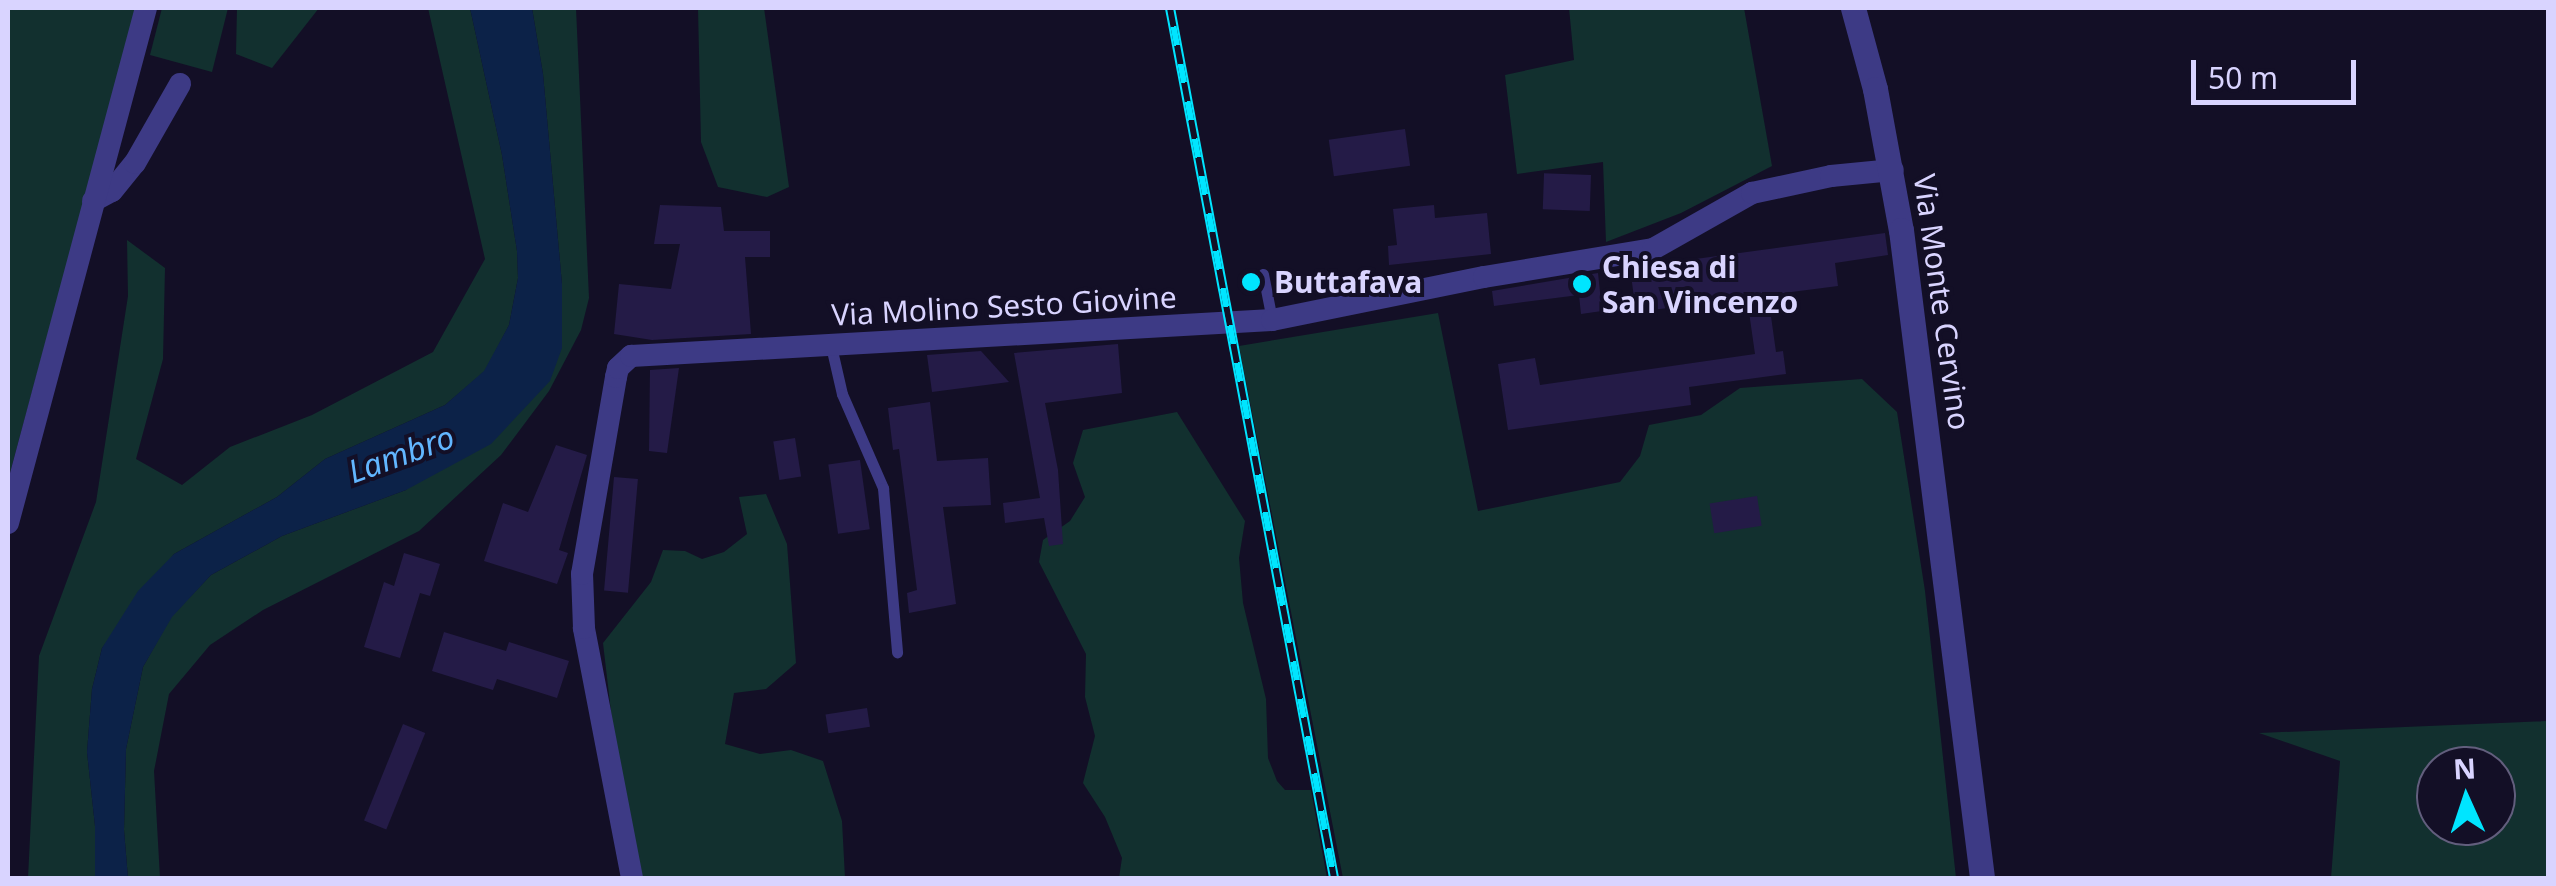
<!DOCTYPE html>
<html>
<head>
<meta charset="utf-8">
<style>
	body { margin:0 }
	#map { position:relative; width:2556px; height:886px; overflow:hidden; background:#130f26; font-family:"Noto Sans",sans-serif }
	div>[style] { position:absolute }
	.green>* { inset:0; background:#12302f }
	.water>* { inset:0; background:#0c2248 }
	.building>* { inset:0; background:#241b47; transform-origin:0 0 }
	.service>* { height:11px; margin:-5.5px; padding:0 5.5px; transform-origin:5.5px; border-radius:5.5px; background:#3d3a85 }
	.minor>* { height:22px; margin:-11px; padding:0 11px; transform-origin:11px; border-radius:11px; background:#3d3a85 }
	.tertiary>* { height:25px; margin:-12.5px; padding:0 12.5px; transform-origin:12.5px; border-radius:12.5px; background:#3d3a85 }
	.rail>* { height:10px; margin-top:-5px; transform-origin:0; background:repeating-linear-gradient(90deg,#130f26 0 19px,#00e5ff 0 38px); box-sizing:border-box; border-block:2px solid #00e5ff }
	.dots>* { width:28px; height:28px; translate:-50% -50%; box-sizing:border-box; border:5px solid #130f26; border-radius:50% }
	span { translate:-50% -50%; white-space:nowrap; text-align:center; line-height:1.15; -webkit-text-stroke:8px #130f26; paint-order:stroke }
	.poi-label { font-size:30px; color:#d9d4ff; font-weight:700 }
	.left { translate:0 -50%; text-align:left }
	.street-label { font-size:30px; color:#d9d4ff }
	.water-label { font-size:32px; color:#62b6ff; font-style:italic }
	.frame { position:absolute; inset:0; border:10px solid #d9d4ff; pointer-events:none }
	.north { position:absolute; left:2416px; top:746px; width:100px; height:100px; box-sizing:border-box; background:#130f26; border:2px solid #625e7d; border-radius:50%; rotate:357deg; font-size:28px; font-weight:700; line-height:40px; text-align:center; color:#d9d4ff }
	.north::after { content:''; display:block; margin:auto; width:35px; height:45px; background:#00e5ff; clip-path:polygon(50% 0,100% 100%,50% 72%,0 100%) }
	.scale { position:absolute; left:2191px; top:60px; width:165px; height:45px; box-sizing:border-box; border:5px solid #d9d4ff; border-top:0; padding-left:12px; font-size:30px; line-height:35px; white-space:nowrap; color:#d9d4ff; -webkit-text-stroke:8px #130f26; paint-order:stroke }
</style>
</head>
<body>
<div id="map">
	<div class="green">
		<i style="clip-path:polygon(8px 8px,137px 8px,8px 480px)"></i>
		<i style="clip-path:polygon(162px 8px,228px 8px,212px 72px,150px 55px)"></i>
		<i style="clip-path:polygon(237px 8px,319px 8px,272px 68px,236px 54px)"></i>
		<i style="clip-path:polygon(428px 8px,470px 8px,502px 155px,517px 251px,518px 278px,509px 325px,485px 371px,445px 405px,325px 459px,277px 497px,174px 554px,102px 648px,92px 689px,87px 752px,95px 826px,95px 878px,28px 878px,39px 656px,96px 502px,128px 296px,127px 240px,165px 268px,163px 359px,136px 459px,182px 485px,230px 447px,312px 415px,433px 352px,485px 259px)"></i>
		<i style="clip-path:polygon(532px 8px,576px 8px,589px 298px,581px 330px,549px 391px,501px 455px,419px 531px,263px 610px,210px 645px,169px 694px,154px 771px,160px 878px,128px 878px,124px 830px,126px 749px,143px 667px,171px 617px,211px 575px,282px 536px,406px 490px,562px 284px,543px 74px)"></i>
		<i style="clip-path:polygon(698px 8px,764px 8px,789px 187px,767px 197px,718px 187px,701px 142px)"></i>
		<i style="clip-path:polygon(1569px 8px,1744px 8px,1772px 166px,1681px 213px,1606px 242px,1603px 162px,1517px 174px,1505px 75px,1574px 60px)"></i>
		<i style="clip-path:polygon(1438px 313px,1478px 511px,1620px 482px,1640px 456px,1649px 425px,1701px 415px,1740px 388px,1862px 379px,1897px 412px,1925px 591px,1956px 878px,1343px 878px,1239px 346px)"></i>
		<i style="clip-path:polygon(1177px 412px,1245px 521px,1239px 558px,1243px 603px,1266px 699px,1268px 758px,1277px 781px,1285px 790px,1311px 790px,1327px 878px,1119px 878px,1122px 858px,1105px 817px,1083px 783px,1095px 736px,1085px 697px,1086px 654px,1039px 562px,1043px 540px,1070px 521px,1085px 497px,1073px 463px,1083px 430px)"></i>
		<i style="clip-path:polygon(766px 494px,787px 544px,796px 663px,766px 689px,734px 693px,725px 744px,760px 754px,791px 750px,823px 761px,842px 821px,845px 878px,641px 878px,615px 746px,603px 643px,651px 582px,663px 550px,685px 551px,702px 559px,724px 552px,747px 534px,739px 497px)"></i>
		<i style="clip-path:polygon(evenodd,2548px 721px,2548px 878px,2331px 878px,2340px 761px,2259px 733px,2548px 721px,2436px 766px,2496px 766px,2496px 826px,2436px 826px,2436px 766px)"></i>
	</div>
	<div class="water">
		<i style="clip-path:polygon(470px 8px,532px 8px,543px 74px,562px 284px,562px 348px,550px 381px,491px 444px,406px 490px,282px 536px,211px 575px,172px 617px,143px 667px,126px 749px,124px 830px,128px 878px,95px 878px,95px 826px,87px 752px,92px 689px,102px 648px,138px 591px,174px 554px,277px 497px,325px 459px,445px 405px,484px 371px,509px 325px,518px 278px,517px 251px,502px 155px)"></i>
	</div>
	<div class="building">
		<i style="left:1405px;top:129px;width:37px;height:77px;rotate:82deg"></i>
		<i style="left:1591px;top:175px;width:36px;height:47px;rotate:92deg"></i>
		<i style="clip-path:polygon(660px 205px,721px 207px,724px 231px,770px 231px,770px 257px,745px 257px,751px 334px,652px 340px,614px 334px,619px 284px,671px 289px,680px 244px,654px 244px)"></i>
		<i style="clip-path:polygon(1434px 205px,1435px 218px,1487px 213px,1491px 254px,1389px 265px,1388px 246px,1397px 245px,1393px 209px)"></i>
		<i style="clip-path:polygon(1885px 233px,1888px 255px,1835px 263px,1838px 286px,1768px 295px,1776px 352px,1783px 351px,1786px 374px,1689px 387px,1691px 405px,1508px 430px,1498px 364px,1535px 358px,1540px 385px,1755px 354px,1747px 298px,1636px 312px,1630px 268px)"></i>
		<i style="clip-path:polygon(1598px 273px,1602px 311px,1581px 314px,1579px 295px,1494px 306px,1492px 291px)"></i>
		<i style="clip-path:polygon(1118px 344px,1122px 393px,1045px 403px,1058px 470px,1063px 544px,1049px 546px,1044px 518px,1005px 523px,1003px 503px,1040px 498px,1014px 353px)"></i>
		<i style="clip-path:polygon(981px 351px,1009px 382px,932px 392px,927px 355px)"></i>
		<i style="clip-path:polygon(679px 368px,667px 453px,649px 451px,650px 370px)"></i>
		<i style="clip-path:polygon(930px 402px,937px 461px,988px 458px,991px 505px,943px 507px,956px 604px,909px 613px,907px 593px,917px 590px,899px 449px,893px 450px,888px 408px)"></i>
		<i style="left:795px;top:438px;width:39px;height:22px;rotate:81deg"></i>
		<i style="clip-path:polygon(556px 445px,587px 455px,559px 550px,568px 553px,557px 584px,484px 561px,503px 503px,528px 512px)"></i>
		<i style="left:860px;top:460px;width:70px;height:32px;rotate:82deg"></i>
		<i style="left:614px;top:477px;width:24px;height:114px;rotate:5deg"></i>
		<i style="left:1757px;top:496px;width:30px;height:48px;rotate:81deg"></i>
		<i style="clip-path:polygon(404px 553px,440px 564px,430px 596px,420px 593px,400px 658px,364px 647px,384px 582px,394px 586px)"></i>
		<i style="clip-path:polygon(444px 632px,506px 651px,509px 642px,569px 661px,557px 698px,497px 679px,493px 690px,432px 671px)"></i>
		<i style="left:867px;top:708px;width:19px;height:42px;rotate:81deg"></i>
		<i style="left:403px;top:724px;width:24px;height:104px;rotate:22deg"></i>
	</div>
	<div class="service">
		<i style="left:1263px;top:274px;width:47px;rotate:78.9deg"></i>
		<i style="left:831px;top:346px;width:49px;rotate:77.1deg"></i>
		<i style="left:842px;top:394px;width:103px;rotate:66.4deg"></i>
		<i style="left:883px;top:488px;width:165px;rotate:85.1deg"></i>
	</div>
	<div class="minor">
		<i style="left:93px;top:201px;width:21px;rotate:-28deg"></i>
		<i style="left:112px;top:191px;width:36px;rotate:-51deg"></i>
		<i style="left:135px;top:163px;width:91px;rotate:-60.3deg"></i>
		<i style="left:8px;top:523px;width:533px;rotate:-75deg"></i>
		<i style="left:632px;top:878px;width:255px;rotate:-100.9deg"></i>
		<i style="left:584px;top:628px;width:54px;rotate:-92.1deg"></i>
		<i style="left:582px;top:574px;width:200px;rotate:-80.2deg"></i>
		<i style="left:616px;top:377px;width:9px;rotate:-77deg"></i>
		<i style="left:618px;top:368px;width:18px;rotate:-43deg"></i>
		<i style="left:631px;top:356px;width:642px;rotate:-3.21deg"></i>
		<i style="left:1272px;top:320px;width:216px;rotate:-11.5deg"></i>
		<i style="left:1484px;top:277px;width:171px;rotate:-9.4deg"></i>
		<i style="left:1653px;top:249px;width:114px;rotate:-29.5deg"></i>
		<i style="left:1752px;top:193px;width:81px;rotate:-12.1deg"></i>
		<i style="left:1831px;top:176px;width:62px;rotate:-5.5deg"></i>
	</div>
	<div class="tertiary">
		<i style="left:1853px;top:8px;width:84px;rotate:74.8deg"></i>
		<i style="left:1875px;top:89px;width:143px;rotate:79.6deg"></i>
		<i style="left:1901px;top:230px;width:653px;rotate:82.87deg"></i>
	</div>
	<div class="rail">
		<i style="left:1170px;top:8px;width:885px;rotate:79.32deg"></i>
	</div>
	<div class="dots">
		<i style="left:1251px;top:282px;background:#00e5ff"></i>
		<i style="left:1582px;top:284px;background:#00e5ff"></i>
	</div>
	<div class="poi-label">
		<span class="left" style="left:1602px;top:284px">Chiesa di<br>San Vincenzo</span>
		<span class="left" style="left:1274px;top:282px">Buttafava</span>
	</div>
	<div class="street-label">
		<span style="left:1942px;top:302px;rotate:82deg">Via Monte Cervino</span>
		<span style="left:1004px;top:306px;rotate:-3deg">Via Molino Sesto Giovine</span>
	</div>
	<div class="water-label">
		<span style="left:401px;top:454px;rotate:-20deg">Lambro</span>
	</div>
	<div class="frame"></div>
	<div class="north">N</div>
	<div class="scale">50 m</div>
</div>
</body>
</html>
